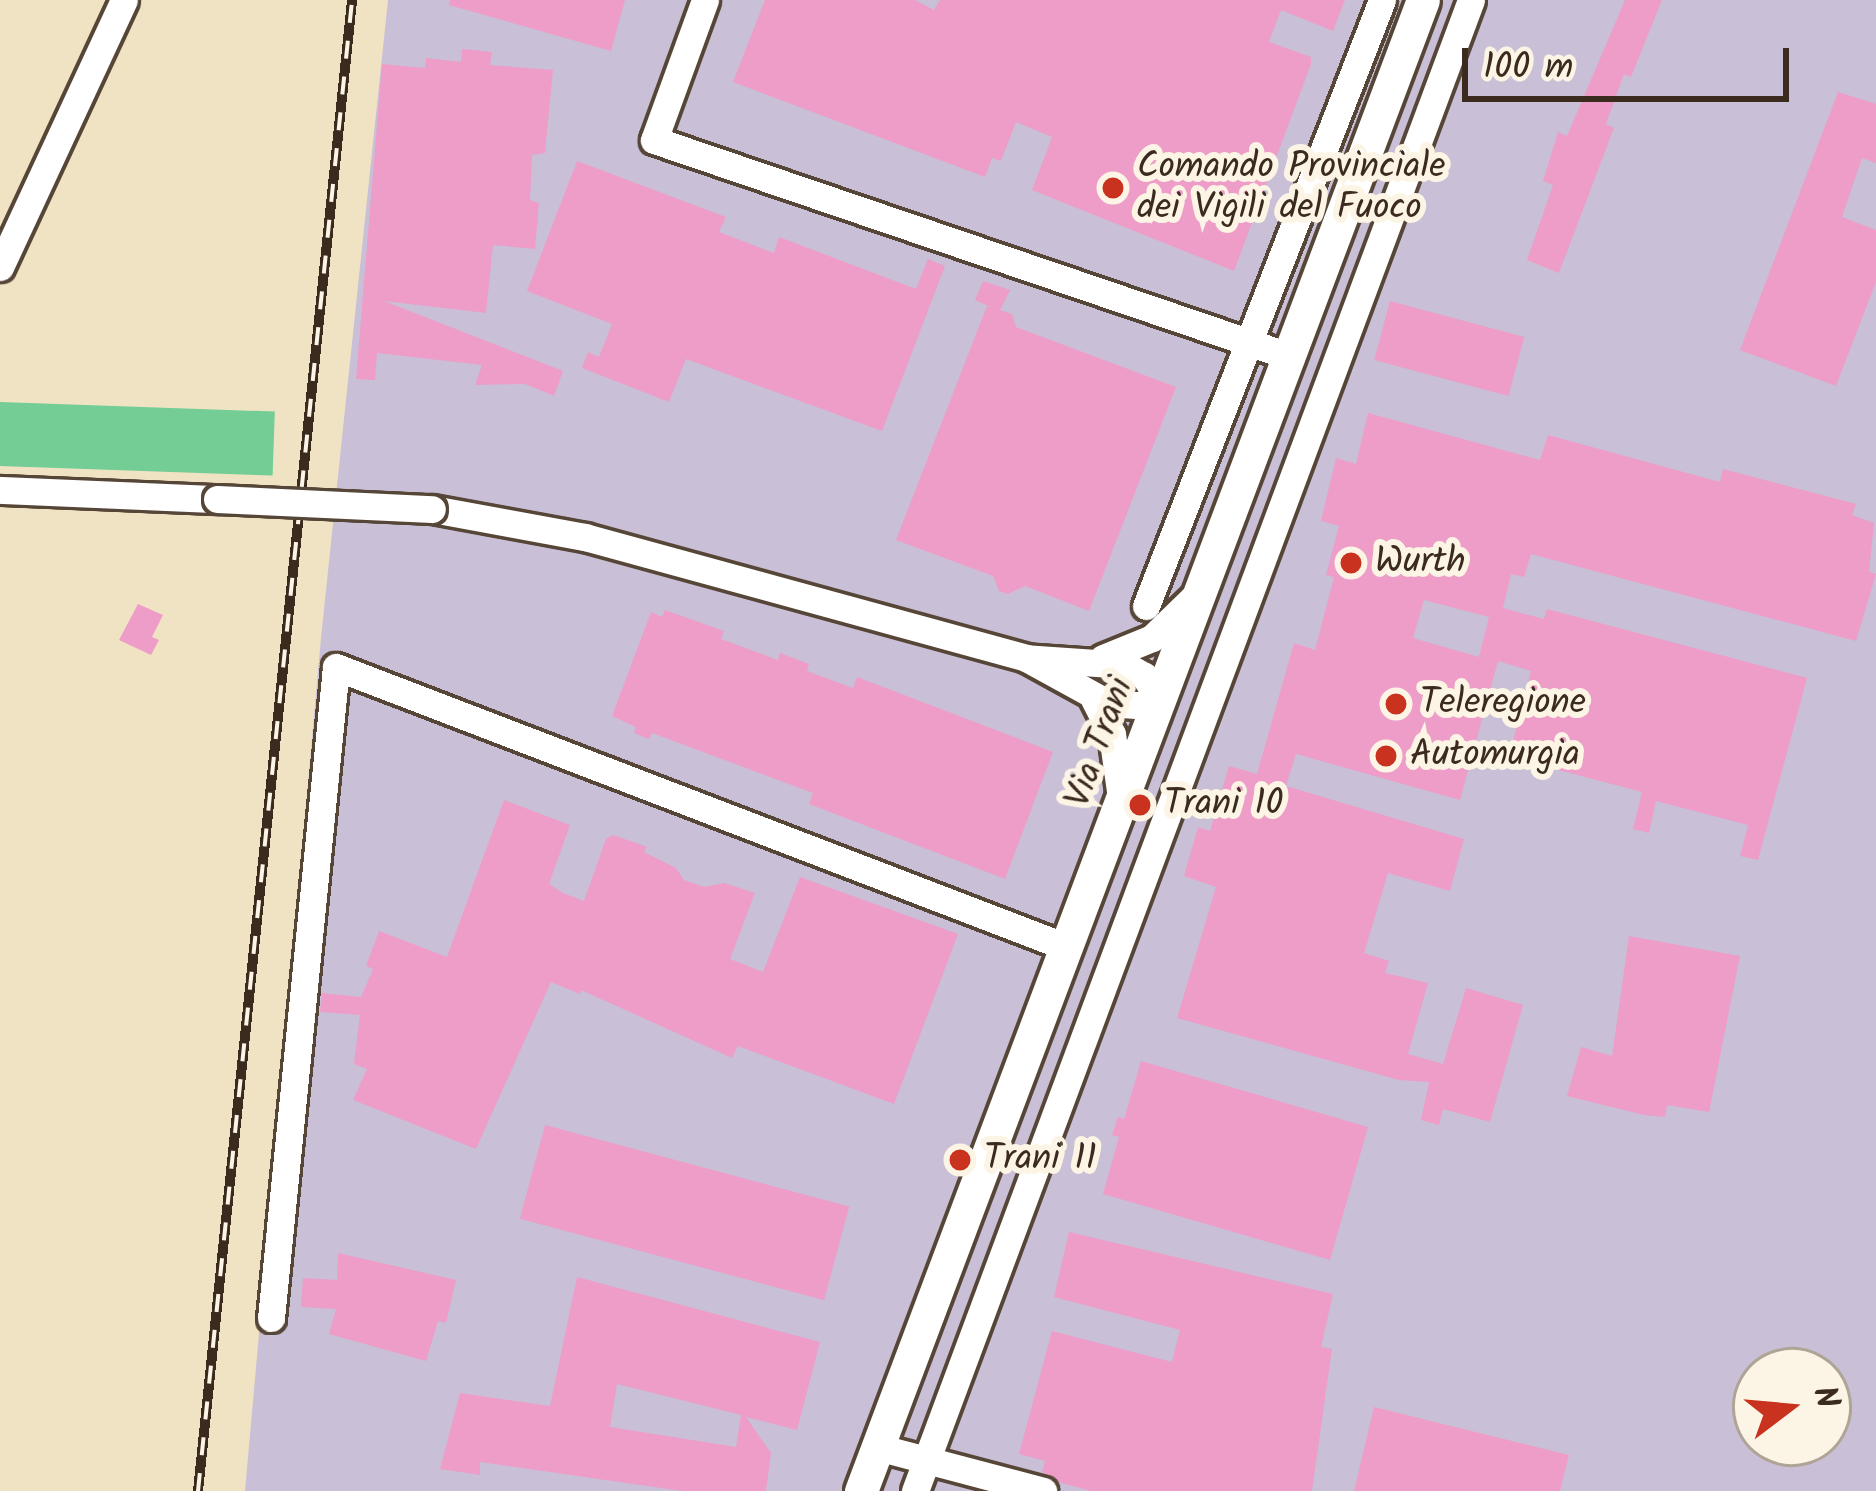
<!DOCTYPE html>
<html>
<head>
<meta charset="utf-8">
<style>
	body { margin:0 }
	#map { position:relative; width:1876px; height:1491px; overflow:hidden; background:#f0e3c4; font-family:Kalam,sans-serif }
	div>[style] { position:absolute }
	.industrial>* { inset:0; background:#c9bfd7 }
	.green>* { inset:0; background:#73cd94; transform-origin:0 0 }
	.building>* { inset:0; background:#ed9dc8; transform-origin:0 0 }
	.roads { filter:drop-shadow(3px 0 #564637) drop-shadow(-3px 0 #564637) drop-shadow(0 3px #564637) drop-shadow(0 -3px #564637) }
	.minor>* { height:27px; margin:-13.5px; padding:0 13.5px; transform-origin:13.5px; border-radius:13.5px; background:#fff }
	.major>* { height:33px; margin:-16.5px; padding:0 16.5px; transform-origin:16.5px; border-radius:16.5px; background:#fff }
	.rail>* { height:10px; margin-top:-5px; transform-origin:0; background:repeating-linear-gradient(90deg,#fcf5e5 0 18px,#3b2a1e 0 36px); box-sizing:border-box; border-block:3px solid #3b2a1e }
	.bridges { filter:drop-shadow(3px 0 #564637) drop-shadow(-3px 0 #564637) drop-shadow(0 3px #564637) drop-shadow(0 -3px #564637) }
	.minor-bridge>* { height:27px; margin:-13.5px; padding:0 13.5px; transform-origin:13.5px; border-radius:13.5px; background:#fff }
	.dots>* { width:33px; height:33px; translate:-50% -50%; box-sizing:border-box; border:6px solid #fcf5e5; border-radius:50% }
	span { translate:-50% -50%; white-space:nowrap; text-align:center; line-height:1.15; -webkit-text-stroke:12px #fcf5e5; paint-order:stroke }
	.poi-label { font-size:36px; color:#3b2a1e }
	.left { translate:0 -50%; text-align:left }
	.street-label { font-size:36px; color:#3b2a1e }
	.north { position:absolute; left:1732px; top:1347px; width:120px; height:120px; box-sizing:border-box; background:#fcf5e5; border:3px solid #afa495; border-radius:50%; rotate:74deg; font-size:33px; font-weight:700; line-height:48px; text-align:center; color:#3b2a1e }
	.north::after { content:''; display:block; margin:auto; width:42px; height:54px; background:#c8321e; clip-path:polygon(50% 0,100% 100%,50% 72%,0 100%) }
	.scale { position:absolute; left:1462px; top:48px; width:327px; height:54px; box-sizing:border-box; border:6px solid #3b2a1e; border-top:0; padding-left:15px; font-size:36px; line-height:42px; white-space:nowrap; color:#3b2a1e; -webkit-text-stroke:9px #fcf5e5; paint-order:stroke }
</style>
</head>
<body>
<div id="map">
	<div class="industrial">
		<i style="clip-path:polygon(evenodd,388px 0,1876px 0,1876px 1491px,245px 1491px,321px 638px,388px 0,1756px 1371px,1828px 1371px,1828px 1443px,1756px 1443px,1756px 1371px)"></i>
	</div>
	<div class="green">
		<i style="left:0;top:402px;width:275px;height:64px;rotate:2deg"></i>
	</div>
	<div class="building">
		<i style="clip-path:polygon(450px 0,625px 0,611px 51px,449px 5px)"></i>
		<i style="clip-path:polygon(765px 0,915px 0,934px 10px,940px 0,1345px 0,1333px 31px,1281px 10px,1269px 42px,1311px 57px,1311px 64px,1234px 271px,1032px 190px,1052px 137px,1016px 122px,1001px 161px,992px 158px,985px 177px,733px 82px)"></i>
		<i style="clip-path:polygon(1625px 0,1662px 0,1631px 77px,1624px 74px,1606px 124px,1614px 128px,1559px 273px,1527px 260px,1553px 185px,1543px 181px,1558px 132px,1567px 136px)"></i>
		<i style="clip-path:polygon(462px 49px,492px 52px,490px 65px,553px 70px,545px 153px,532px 155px,530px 200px,539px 203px,535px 249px,493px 245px,486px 313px,384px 301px,563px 371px,554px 396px,525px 384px,475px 385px,482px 365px,377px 353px,375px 380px,356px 379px,382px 64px,425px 68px,426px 58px,461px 62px)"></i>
		<i style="clip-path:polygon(1838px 92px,1876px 104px,1876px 163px,1862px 158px,1842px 217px,1876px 230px,1876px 282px,1836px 386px,1740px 350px)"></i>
		<i style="clip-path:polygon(577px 161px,726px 217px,719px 232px,774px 253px,779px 237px,916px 289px,928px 259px,945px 266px,882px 431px,686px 359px,669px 402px,582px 368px,588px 352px,599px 357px,612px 324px,527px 291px)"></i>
		<i style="clip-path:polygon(983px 281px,1010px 290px,1000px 310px,1012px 314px,1016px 327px,1176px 387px,1089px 611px,1025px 586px,1008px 594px,999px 591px,993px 576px,896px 540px,987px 306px,995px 309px,975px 300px)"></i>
		<i style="left:1390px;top:301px;width:139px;height:61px;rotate:15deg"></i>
		<i style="clip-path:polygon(evenodd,1368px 413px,1540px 460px,1548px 435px,1720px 482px,1723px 469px,1856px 504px,1852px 515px,1874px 523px,1869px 572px,1876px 574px,1856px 641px,1531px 554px,1524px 577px,1511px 574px,1503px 608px,1544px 619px,1547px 609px,1807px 678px,1758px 860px,1740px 856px,1748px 825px,1656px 801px,1649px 833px,1633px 829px,1642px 792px,1509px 757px,1531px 671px,1498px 661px,1460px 800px,1296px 754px,1286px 786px,1464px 839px,1450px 891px,1388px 873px,1364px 953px,1389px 961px,1385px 973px,1428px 983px,1408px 1054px,1443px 1064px,1466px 988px,1523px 1005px,1490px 1122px,1443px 1109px,1439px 1125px,1421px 1120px,1429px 1082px,1399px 1080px,1177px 1018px,1216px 887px,1184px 876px,1198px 827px,1210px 831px,1229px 766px,1257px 774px,1294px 643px,1315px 650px,1334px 577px,1326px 575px,1339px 526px,1321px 521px,1336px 458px,1356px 464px,1368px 413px,1424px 600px,1489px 617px,1479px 657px,1413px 638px,1424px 600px)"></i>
		<i style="clip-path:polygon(138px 604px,163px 615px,152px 637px,159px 640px,151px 655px,119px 640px)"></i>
		<i style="clip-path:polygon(665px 610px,724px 631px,721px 639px,778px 660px,780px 653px,809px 664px,807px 671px,853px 688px,857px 677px,1053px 752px,1005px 879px,809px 804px,813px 793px,652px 733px,649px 739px,634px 733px,636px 727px,612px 716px,651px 612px,662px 617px)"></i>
		<i style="clip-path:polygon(504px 800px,570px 825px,549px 884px,563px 893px,584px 901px,606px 839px,613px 835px,647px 847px,644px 852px,676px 868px,684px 880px,704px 887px,724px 883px,755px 893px,730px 959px,763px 972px,800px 877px,958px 934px,894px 1104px,738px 1046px,732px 1058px,581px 990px,580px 994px,551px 982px,476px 1149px,353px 1100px,367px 1069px,354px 1064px,360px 1015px,320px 1012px,322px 993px,361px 997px,373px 969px,366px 966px,379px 931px,447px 957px)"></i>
		<i style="clip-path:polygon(1629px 936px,1740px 956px,1709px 1112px,1667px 1105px,1665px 1117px,1644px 1115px,1567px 1096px,1581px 1047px,1612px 1056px)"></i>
		<i style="clip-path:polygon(1141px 1061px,1368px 1127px,1330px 1260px,1103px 1194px,1119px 1137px,1112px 1135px,1118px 1117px,1124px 1119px)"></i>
		<i style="left:545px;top:1125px;width:315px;height:97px;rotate:15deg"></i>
		<i style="clip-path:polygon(1069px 1232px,1333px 1294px,1321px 1347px,1332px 1349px,1312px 1491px,1091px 1491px,1058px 1482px,1042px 1472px,1045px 1461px,1019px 1454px,1052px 1331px,1172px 1362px,1180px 1330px,1054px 1297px)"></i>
		<i style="clip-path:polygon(338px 1253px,456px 1280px,446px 1323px,438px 1321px,426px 1361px,329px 1334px,336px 1309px,301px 1307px,303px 1278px,337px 1280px)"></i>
		<i style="clip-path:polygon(evenodd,577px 1277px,820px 1342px,797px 1430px,746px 1417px,771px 1453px,766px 1491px,682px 1491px,480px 1462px,480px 1475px,440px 1469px,460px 1393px,550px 1406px,577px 1277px,617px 1384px,741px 1415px,736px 1447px,610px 1427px,617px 1384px)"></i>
		<i style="clip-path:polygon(1374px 1407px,1569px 1455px,1560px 1491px,1354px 1491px)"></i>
	</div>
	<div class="roads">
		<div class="minor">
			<i style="left:705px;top:0;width:149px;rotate:110deg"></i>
			<i style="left:654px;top:140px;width:671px;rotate:18.79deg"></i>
			<i style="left:0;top:267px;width:294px;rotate:-65.1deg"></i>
			<i style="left:0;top:490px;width:217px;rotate:2.4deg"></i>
			<i style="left:432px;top:509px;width:156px;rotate:10.4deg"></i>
			<i style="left:585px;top:537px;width:457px;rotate:15.3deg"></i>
			<i style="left:1026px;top:658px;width:94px;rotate:28.8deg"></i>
			<i style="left:1108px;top:703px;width:31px;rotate:4deg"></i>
			<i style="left:1139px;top:705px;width:21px;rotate:-19deg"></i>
			<i style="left:1159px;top:698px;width:27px;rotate:-124deg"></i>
			<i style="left:1144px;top:676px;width:22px;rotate:-150deg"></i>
			<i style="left:1125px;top:665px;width:99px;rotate:-176deg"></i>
			<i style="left:1146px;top:606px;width:650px;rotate:-68.72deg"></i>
			<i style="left:1103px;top:658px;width:53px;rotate:-22.2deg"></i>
			<i style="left:1152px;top:638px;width:59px;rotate:-44.3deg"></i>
			<i style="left:1094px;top:699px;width:39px;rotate:63deg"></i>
			<i style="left:1112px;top:734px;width:65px;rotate:82deg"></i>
			<i style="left:271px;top:1318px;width:654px;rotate:-84.3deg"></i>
			<i style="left:336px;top:667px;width:782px;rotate:20.98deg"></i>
			<i style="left:877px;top:1447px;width:172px;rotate:14.8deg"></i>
			<i style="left:915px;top:1491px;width:1591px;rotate:-69.55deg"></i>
		</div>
		<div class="major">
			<i style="left:861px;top:1491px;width:1593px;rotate:-69.35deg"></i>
		</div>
	</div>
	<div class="rail">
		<i style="left:198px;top:1491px;width:1499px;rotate:-84.1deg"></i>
	</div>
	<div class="bridges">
		<div class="minor-bridge">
			<i style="left:217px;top:499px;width:215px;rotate:2.7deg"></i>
		</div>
	</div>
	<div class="dots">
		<i style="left:1113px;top:188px;background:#c8321e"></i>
		<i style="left:1351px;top:563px;background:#c8321e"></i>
		<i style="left:1396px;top:704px;background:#c8321e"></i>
		<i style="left:1386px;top:756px;background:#c8321e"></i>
		<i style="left:1140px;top:805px;background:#c8321e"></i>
		<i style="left:960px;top:1160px;background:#c8321e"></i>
	</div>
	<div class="poi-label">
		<span class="left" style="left:1137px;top:188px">Comando Provinciale<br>dei Vigili del Fuoco</span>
		<span class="left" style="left:1375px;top:563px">Wurth</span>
		<span class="left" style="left:1420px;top:704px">Teleregione</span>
		<span class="left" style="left:1410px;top:756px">Automurgia</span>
		<span class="left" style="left:1164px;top:805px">Trani 10</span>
		<span class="left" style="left:984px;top:1160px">Trani 11</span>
	</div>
	<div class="street-label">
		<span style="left:1101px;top:743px;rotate:-70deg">Via Trani</span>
	</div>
	<div class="north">N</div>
	<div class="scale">100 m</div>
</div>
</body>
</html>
